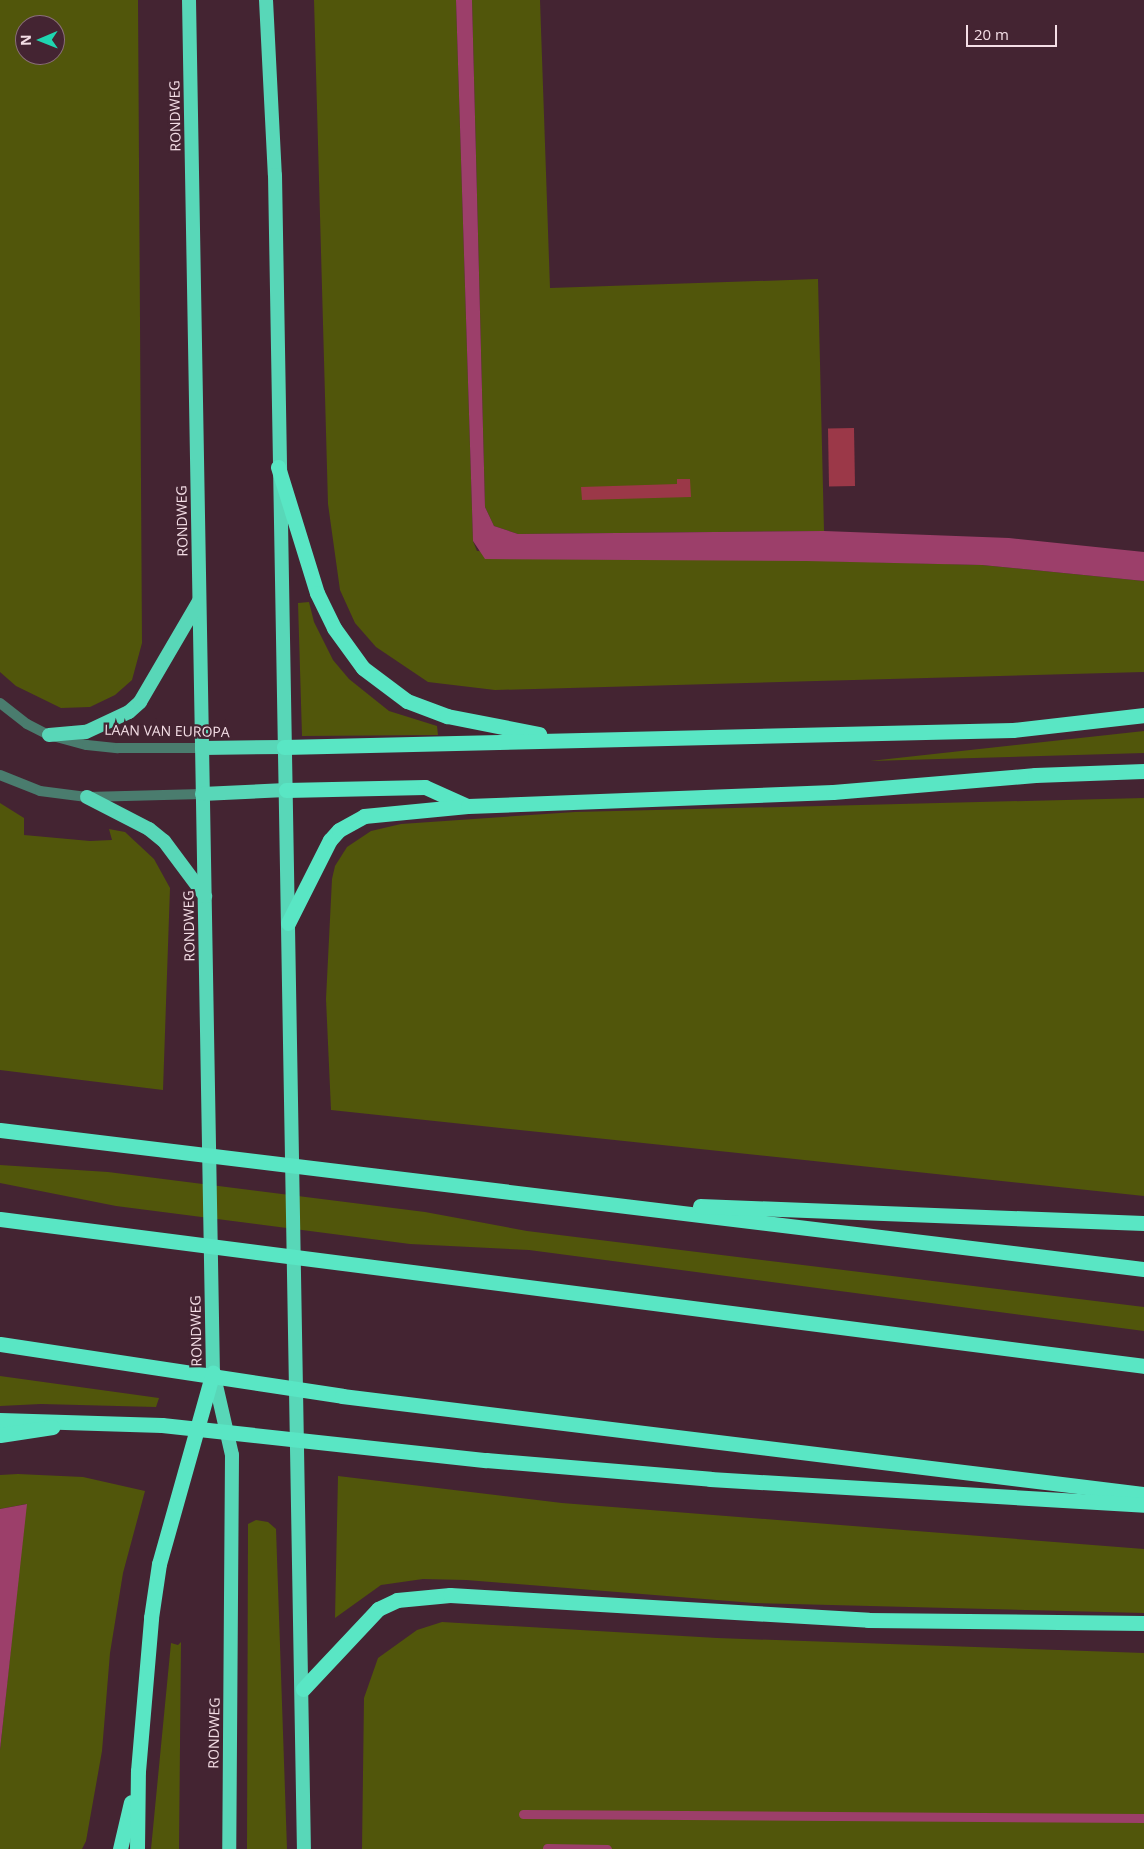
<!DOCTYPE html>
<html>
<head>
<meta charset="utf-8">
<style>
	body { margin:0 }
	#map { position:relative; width:1144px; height:1849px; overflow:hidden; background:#442432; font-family:"Open Sans",sans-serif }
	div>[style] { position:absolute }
	.green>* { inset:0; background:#51560b }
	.water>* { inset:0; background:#9c3f6a }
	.stream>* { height:9px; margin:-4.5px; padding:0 4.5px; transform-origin:4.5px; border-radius:4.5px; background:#9c3f6a }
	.building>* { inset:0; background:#9b3848; transform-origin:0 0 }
	.tertiary>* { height:10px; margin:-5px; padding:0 5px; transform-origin:5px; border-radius:5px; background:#4a7c6e }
	.trunk>* { height:14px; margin:-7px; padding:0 7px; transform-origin:7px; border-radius:7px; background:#58d7b8 }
	.motorway>* { height:15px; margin:-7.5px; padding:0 7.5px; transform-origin:7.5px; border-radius:7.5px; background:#59e6c4 }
	span { translate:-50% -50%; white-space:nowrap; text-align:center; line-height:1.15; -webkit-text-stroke:4.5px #442432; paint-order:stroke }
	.street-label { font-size:14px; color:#f4dee6 }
	.north { position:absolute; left:15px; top:15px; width:50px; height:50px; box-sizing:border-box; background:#442432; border:1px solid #8a6e7a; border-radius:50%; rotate:269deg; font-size:14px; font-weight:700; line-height:20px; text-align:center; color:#f4dee6 }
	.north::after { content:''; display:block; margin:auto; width:18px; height:22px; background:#1fd5b0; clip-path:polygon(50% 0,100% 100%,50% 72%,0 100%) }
	.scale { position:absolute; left:966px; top:25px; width:91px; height:22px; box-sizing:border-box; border:2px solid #f4dee6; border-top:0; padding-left:6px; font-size:15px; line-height:18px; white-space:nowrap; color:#f4dee6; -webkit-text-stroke:4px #442432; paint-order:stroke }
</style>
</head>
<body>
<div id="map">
	<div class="green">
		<i style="clip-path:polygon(evenodd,0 0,138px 0,142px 643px,132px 680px,115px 695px,90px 707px,61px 708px,16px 686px,0 672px,0 0,25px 25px,55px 25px,55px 55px,25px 55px,25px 25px)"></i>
		<i style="clip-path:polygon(314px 0,456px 0,473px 541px,477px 551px,982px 565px,1144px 581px,1144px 672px,495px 690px,428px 682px,376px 647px,355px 623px,340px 590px,328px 504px)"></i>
		<i style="clip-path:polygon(472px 0,540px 0,550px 288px,818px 279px,824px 531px,518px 534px,494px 526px,485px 507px)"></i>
		<i style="clip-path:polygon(309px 602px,314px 622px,333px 660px,349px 679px,389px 711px,437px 726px,438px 735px,302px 736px,298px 603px)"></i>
		<i style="clip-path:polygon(1144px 731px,1144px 753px,870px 761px)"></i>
		<i style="clip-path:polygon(1144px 798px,1144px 1196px,331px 1110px,326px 999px,332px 879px,335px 866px,347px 847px,371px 831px,401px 824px,575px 812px)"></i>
		<i style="clip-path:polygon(0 803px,24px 818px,24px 835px,90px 841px,112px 840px,109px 829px,125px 832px,154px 859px,170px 888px,163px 1090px,0 1070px)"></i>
		<i style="clip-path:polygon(0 1165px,108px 1172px,425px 1212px,527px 1231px,1144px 1307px,1144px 1331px,529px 1250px,410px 1244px,116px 1206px,0 1183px)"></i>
		<i style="clip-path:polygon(0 1376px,159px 1398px,156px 1407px,41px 1404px,0 1406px)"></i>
		<i style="clip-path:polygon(18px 1474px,83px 1477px,145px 1491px,123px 1573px,110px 1653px,102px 1751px,86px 1841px,82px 1849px,0 1849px,0 1750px,26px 1504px,0 1509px,0 1475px)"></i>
		<i style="clip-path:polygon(338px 1476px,562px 1503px,1144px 1549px,1144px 1613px,754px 1603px,466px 1580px,423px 1579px,381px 1585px,335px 1618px)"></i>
		<i style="clip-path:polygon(256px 1520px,268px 1522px,276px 1529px,287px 1849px,247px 1849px,248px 1524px)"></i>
		<i style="clip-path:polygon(442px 1622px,717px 1638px,1144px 1653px,1144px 1849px,362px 1849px,364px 1698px,378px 1658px,417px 1630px)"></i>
		<i style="clip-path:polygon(181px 1642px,179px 1849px,151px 1849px,171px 1643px,178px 1645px)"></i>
	</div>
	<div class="water">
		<i style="clip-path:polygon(456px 0,472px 0,485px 507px,494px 526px,518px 534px,824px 531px,1009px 538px,1144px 552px,1144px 581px,982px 565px,806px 561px,485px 559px,473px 541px)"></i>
		<i style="clip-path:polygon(27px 1504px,0 1750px,0 1509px)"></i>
	</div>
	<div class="stream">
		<i style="left:523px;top:1814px;width:621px;rotate:0.37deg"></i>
		<i style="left:547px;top:1848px;width:60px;rotate:1deg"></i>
	</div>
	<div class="building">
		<i style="left:854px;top:428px;width:58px;height:26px;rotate:89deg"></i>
		<i style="clip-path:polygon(677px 479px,690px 479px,691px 497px,582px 500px,581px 487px,677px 484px)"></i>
	</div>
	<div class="tertiary">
		<i style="left:0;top:703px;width:34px;rotate:38deg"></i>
		<i style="left:27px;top:724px;width:25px;rotate:27deg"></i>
		<i style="left:49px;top:735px;width:39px;rotate:15deg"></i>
		<i style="left:87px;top:745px;width:31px;rotate:6deg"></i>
		<i style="left:118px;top:748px;width:84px"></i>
		<i style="left:0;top:775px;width:43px;rotate:21.8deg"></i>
		<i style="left:40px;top:791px;width:47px;rotate:7.3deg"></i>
		<i style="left:87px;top:797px;width:115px;rotate:-1.5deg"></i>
	</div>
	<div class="trunk">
		<i style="left:189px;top:0;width:1372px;rotate:89deg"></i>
		<i style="left:213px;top:1372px;width:85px;rotate:77.1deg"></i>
		<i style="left:232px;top:1455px;width:394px;rotate:90.4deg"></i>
		<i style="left:266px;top:0;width:175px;rotate:87.1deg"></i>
		<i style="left:275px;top:175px;width:1674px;rotate:89.01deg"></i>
		<i style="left:49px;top:735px;width:37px;rotate:-5deg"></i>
		<i style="left:86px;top:732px;width:47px;rotate:-24.9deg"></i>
		<i style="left:129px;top:712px;width:15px;rotate:-42deg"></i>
		<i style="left:140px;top:702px;width:117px;rotate:-59.7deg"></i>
		<i style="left:202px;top:748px;width:82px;rotate:-0.7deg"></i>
		<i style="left:202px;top:794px;width:84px;rotate:-2.7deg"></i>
		<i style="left:87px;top:797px;width:70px;rotate:27.3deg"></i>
		<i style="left:149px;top:829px;width:19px;rotate:39deg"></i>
		<i style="left:164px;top:841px;width:69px;rotate:53.3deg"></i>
	</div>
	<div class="motorway">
		<i style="left:278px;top:467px;width:132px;rotate:72.8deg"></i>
		<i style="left:317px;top:593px;width:39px;rotate:64deg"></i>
		<i style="left:334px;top:628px;width:49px;rotate:54.1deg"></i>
		<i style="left:363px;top:668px;width:55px;rotate:36.9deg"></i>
		<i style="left:407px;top:701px;width:43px;rotate:20.6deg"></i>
		<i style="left:447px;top:716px;width:94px;rotate:11.1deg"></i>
		<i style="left:284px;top:747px;width:729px;rotate:-1.34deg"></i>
		<i style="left:1013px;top:730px;width:132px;rotate:-6.5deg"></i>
		<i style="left:286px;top:790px;width:139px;rotate:-1.2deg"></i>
		<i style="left:425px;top:787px;width:44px;rotate:24.2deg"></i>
		<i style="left:288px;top:923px;width:93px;rotate:-63.2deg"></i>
		<i style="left:330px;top:840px;width:13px;rotate:-48deg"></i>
		<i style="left:339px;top:830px;width:29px;rotate:-29deg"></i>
		<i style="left:364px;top:816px;width:104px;rotate:-5.5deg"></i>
		<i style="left:468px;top:806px;width:365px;rotate:-2.2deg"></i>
		<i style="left:833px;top:792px;width:203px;rotate:-4.8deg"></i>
		<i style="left:1035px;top:775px;width:109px;rotate:-2.1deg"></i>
		<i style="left:0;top:1130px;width:1152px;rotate:6.93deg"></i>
		<i style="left:700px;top:1206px;width:444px;rotate:2.2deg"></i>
		<i style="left:0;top:1219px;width:1153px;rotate:7.32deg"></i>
		<i style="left:0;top:1344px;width:346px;rotate:8.6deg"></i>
		<i style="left:342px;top:1396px;width:808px;rotate:6.97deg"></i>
		<i style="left:0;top:1420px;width:162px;rotate:1.8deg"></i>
		<i style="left:162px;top:1425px;width:326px;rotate:6.2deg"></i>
		<i style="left:486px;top:1460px;width:225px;rotate:4.8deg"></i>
		<i style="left:710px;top:1479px;width:435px;rotate:3.4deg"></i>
		<i style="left:0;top:1435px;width:53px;rotate:-8.7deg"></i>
		<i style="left:303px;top:1689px;width:110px;rotate:-46.8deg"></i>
		<i style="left:378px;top:1609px;width:21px;rotate:-25deg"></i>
		<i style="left:397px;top:1600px;width:53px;rotate:-5.4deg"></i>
		<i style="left:450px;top:1595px;width:419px;rotate:3.4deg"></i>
		<i style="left:868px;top:1620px;width:276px;rotate:0.6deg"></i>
		<i style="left:120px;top:1849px;width:48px;rotate:-76.8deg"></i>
		<i style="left:137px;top:1849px;width:78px;rotate:-89.3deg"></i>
		<i style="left:138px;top:1771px;width:154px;rotate:-85.1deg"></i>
		<i style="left:151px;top:1618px;width:55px;rotate:-81.6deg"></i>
		<i style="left:159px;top:1564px;width:199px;rotate:-74.3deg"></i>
	</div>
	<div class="street-label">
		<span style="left:175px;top:116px;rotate:-91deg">RONDWEG</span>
		<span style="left:182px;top:521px;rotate:-91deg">RONDWEG</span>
		<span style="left:167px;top:731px;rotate:1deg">LAAN VAN EUROPA</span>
		<span style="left:189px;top:926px;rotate:-91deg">RONDWEG</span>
		<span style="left:196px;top:1331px;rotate:-91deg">RONDWEG</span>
		<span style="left:214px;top:1733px;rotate:-89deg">RONDWEG</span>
	</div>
	<div class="north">N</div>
	<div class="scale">20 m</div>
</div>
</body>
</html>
